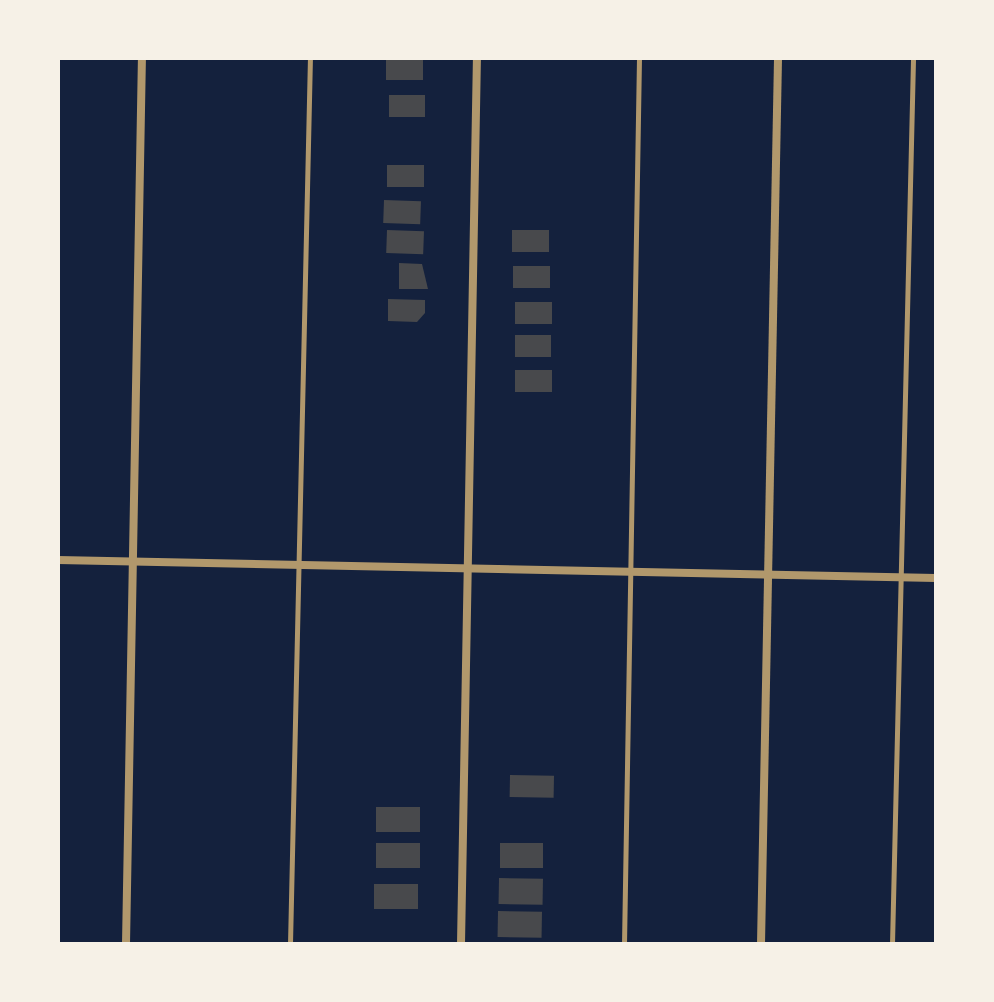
<!DOCTYPE html>
<html>
<head>
<meta charset="utf-8">
<style>
	body { margin:0 }
	#map { position:relative; width:994px; height:1002px; overflow:hidden; background:#14213d; font-family:Bitter,serif }
	div>[style] { position:absolute }
	.building>* { inset:0; background:#48494c; transform-origin:0 0 }
	.service>* { height:5px; margin:-2.5px; padding:0 2.5px; transform-origin:2.5px; border-radius:2.5px; background:#b1986c }
	.minor>* { height:8px; margin:-4px; padding:0 4px; transform-origin:4px; border-radius:4px; background:#b1986c }
	span { translate:-50% -50%; white-space:nowrap; text-align:center; line-height:1.15; -webkit-text-stroke:6px #f6f1e7; paint-order:stroke }
	.frame { position:absolute; inset:0; border:60px solid #f6f1e7; pointer-events:none }
</style>
</head>
<body>
<div id="map">
	<div class="building">
		<i style="left:386px;top:58px;width:37px;height:22px"></i>
		<i style="left:389px;top:95px;width:36px;height:22px"></i>
		<i style="left:387px;top:165px;width:37px;height:22px"></i>
		<i style="left:384px;top:200px;width:37px;height:23px;rotate:2deg"></i>
		<i style="left:387px;top:230px;width:37px;height:23px;rotate:2deg"></i>
		<i style="left:512px;top:230px;width:37px;height:22px"></i>
		<i style="clip-path:polygon(399px 263px,422px 264px,428px 289px,399px 289px)"></i>
		<i style="left:513px;top:266px;width:37px;height:22px"></i>
		<i style="clip-path:polygon(388px 299px,425px 300px,425px 313px,417px 322px,388px 321px)"></i>
		<i style="left:515px;top:302px;width:37px;height:22px"></i>
		<i style="left:515px;top:335px;width:36px;height:22px"></i>
		<i style="left:515px;top:370px;width:37px;height:22px"></i>
		<i style="left:510px;top:775px;width:44px;height:22px;rotate:1deg"></i>
		<i style="left:376px;top:807px;width:44px;height:25px"></i>
		<i style="left:376px;top:843px;width:44px;height:25px"></i>
		<i style="left:500px;top:843px;width:43px;height:25px"></i>
		<i style="left:499px;top:878px;width:44px;height:26px;rotate:1deg"></i>
		<i style="left:374px;top:884px;width:44px;height:25px"></i>
		<i style="left:498px;top:911px;width:44px;height:26px;rotate:1deg"></i>
	</div>
	<div class="service">
		<i style="left:290px;top:944px;width:886px;rotate:-88.71deg"></i>
		<i style="left:624px;top:944px;width:886px;rotate:-89.03deg"></i>
		<i style="left:892px;top:944px;width:886px;rotate:-88.64deg"></i>
	</div>
	<div class="minor">
		<i style="left:58px;top:560px;width:878px;rotate:1.17deg"></i>
		<i style="left:126px;top:944px;width:886px;rotate:-88.97deg"></i>
		<i style="left:461px;top:944px;width:886px;rotate:-88.97deg"></i>
		<i style="left:761px;top:944px;width:886px;rotate:-88.9deg"></i>
	</div>
	<div class="frame"></div>
</div>
</body>
</html>
